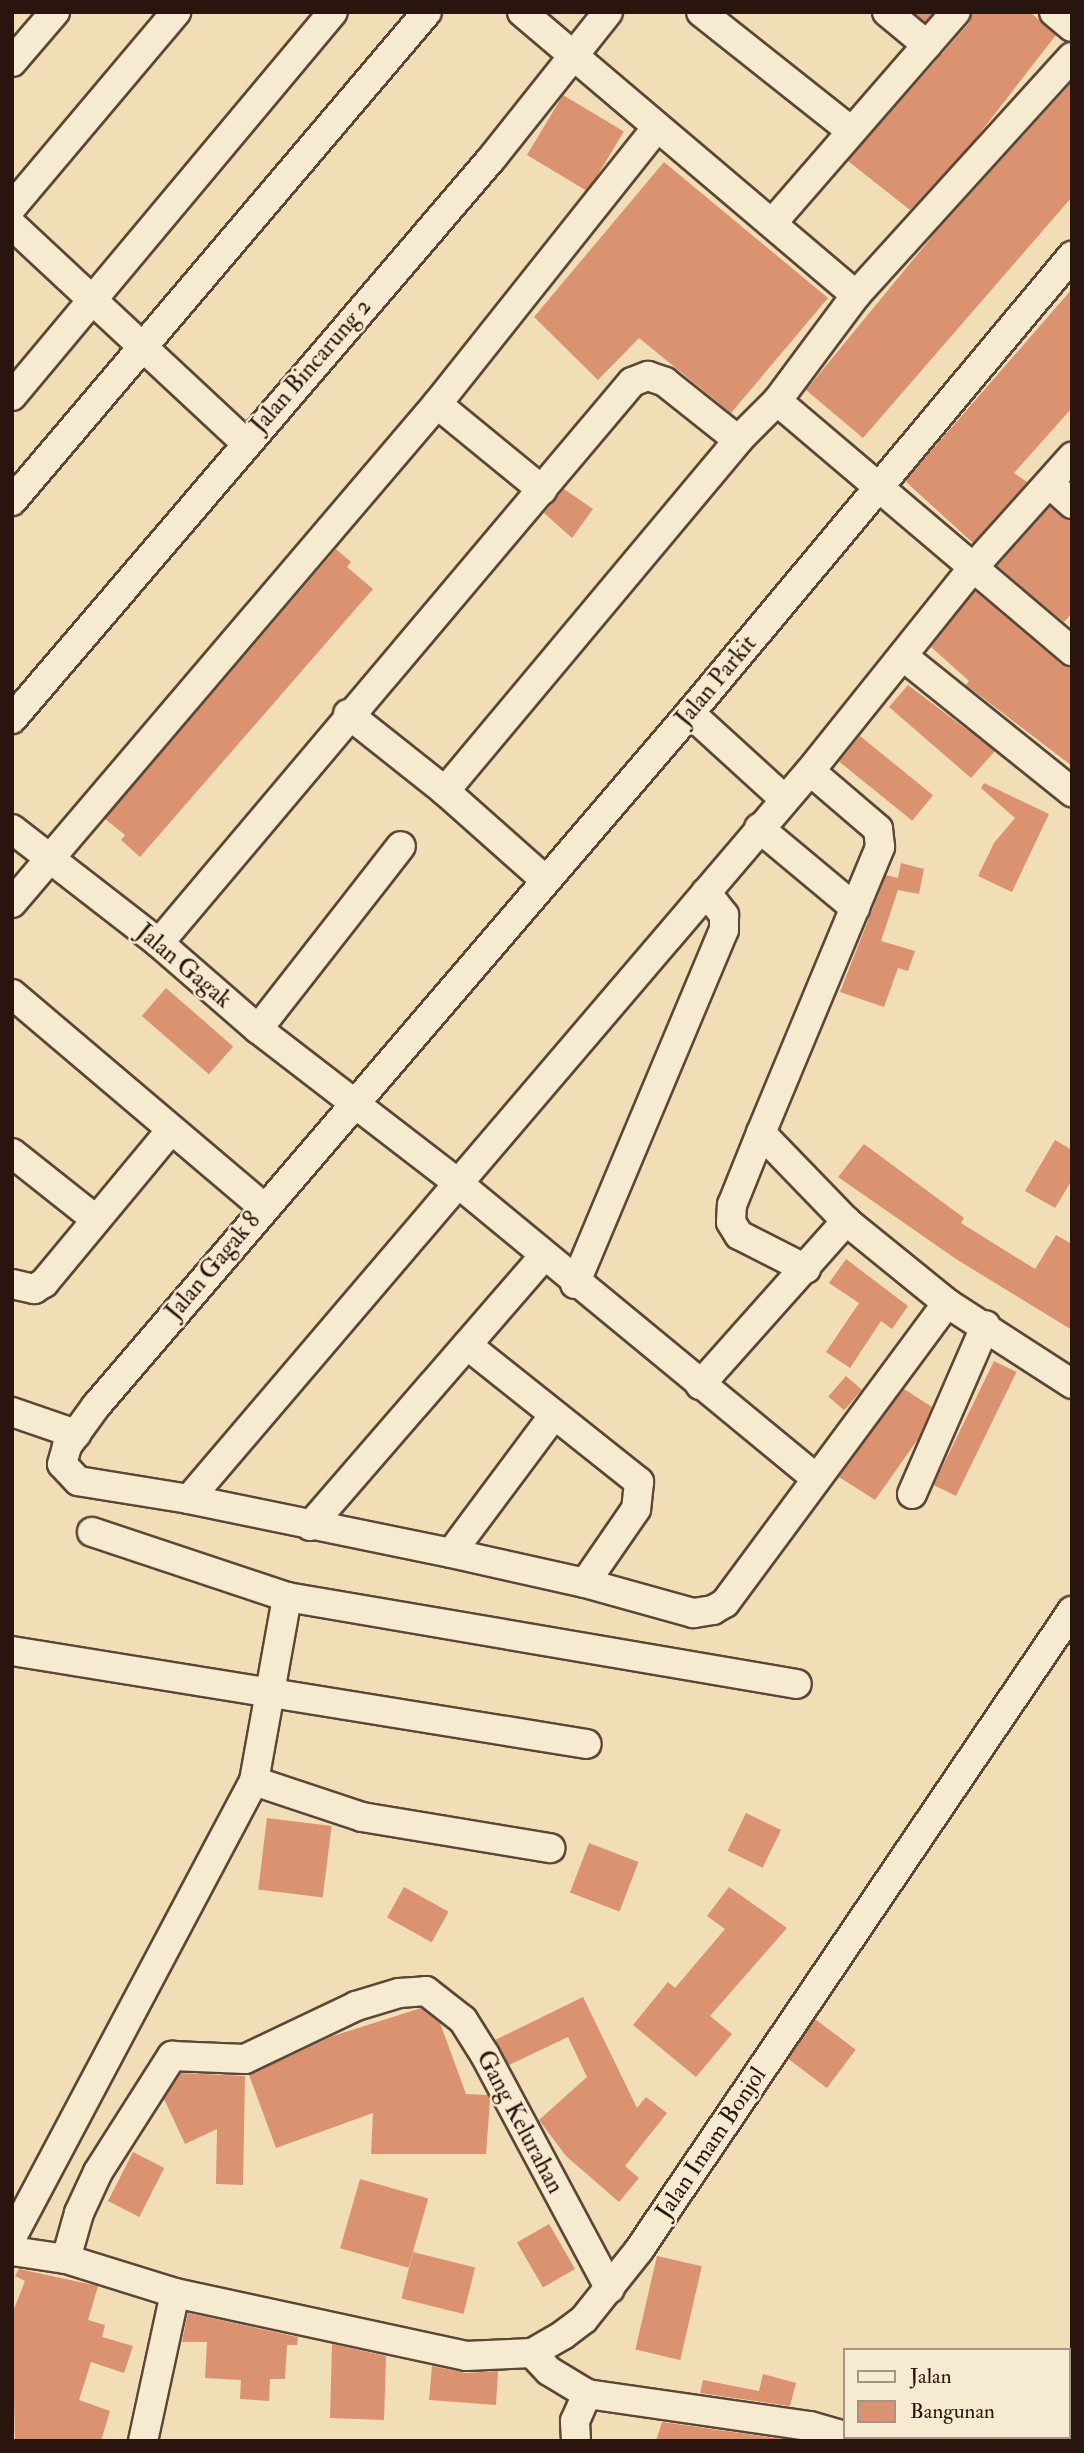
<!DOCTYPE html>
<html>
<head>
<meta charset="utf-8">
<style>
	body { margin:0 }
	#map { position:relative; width:1084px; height:2453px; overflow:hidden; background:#f1deb6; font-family:"IM FELL Double Pica",serif }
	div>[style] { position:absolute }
	.building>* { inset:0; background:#da9271; transform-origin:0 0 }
	.roads { filter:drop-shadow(2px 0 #5b4737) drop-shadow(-2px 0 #5b4737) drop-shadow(0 2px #5b4737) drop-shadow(0 -2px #5b4737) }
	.minor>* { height:28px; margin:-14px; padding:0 14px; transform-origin:14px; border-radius:14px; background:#f6ead0 }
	span { translate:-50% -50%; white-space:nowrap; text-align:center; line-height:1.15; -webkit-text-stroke:5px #f6ead0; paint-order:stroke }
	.street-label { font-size:24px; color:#29150d }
	.frame { position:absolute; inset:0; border:14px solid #29150d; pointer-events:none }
	.legend { position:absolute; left:843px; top:2348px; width:228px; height:91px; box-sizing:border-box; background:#f6ead0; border:2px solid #a49582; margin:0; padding:9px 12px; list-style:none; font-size:21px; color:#29150d }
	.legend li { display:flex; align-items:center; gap:14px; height:35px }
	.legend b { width:35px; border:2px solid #a49582 }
</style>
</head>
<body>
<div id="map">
	<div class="building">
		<i style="clip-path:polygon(913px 12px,934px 12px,925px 22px)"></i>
		<i style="clip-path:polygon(972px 12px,1030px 12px,1056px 35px,973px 142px,910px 210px,848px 161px,969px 23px)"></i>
		<i style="clip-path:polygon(1072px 82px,1072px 197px,863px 438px,806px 390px,935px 233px)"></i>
		<i style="left:563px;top:95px;width:71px;height:70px;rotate:31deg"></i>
		<i style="clip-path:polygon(664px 162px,828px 298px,731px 413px,639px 338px,598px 380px,534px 317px)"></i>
		<i style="clip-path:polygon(1072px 289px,1072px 408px,1014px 473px,1027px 482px,973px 543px,905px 481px)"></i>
		<i style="clip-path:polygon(564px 489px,593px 509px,572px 538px,544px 513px)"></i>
		<i style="clip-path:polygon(1050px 507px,1072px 520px,1072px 613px,1064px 622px,997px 566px)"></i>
		<i style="clip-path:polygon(336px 549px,351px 562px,347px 567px,373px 589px,140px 857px,121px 840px,125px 835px,105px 819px)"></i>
		<i style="clip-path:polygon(975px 591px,1061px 664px,1072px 667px,1072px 766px,966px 685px,969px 681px,931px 647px)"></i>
		<i style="clip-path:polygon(908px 685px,995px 751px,971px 778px,889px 707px)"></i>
		<i style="left:860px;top:736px;width:94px;height:33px;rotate:39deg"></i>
		<i style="clip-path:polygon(984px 783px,1049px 814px,1012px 892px,978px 876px,994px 843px,1015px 818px,981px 788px)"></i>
		<i style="clip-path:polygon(901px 863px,924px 869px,919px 894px,898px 890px,881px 941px,915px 951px,908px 971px,898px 968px,884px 1007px,840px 992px,886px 875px,898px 878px)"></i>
		<i style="left:166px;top:988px;width:89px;height:37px;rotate:41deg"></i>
		<i style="clip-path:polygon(1055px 1140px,1072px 1150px,1072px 1180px,1055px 1208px,1025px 1191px)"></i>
		<i style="clip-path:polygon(864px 1144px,964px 1218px,961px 1223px,1035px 1269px,1056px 1235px,1072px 1244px,1072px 1330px,956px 1259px,838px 1177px)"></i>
		<i style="clip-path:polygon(846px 1259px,908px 1306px,892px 1329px,881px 1321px,850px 1368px,826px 1352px,859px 1303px,829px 1283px)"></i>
		<i style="left:994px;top:1361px;width:25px;height:138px;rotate:26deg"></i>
		<i style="left:846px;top:1376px;width:21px;height:27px;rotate:41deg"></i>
		<i style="clip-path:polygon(904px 1389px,932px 1407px,918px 1439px,875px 1500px,839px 1477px)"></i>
		<i style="left:746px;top:1813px;width:39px;height:42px;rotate:26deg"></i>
		<i style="left:267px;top:1818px;width:65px;height:72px;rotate:7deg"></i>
		<i style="left:589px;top:1843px;width:53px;height:53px;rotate:21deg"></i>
		<i style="left:404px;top:1887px;width:51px;height:35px;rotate:29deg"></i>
		<i style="clip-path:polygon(729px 1887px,787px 1928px,710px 2016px,732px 2034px,696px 2077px,633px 2025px,668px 1982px,675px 1988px,725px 1929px,707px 1916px)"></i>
		<i style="clip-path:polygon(583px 1997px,637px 2108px,646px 2097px,667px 2113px,625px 2166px,639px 2178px,619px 2202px,566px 2156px,539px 2120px,587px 2077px,568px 2037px,509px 2065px,495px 2040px)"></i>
		<i style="clip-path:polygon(421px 2008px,440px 2023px,466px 2094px,488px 2095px,490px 2100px,486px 2154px,371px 2154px,373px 2113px,276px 2148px,249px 2075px,333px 2036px)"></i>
		<i style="left:815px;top:2019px;width:51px;height:48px;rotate:37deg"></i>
		<i style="clip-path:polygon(181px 2073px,245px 2076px,243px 2185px,216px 2184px,217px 2129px,185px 2144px,164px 2099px)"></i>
		<i style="left:133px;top:2152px;width:35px;height:55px;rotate:27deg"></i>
		<i style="left:360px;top:2179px;width:71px;height:72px;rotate:16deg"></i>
		<i style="left:549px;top:2224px;width:52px;height:37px;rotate:60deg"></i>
		<i style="left:413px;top:2252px;width:64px;height:48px;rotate:14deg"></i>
		<i style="left:657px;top:2256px;width:46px;height:96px;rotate:13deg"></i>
		<i style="clip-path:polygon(19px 2269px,98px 2286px,88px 2320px,105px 2325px,102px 2337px,133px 2346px,124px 2373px,91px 2362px,79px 2400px,110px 2411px,101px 2441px,15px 2441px,12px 2314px,25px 2281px,15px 2276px)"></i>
		<i style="clip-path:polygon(188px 2313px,298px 2337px,297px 2345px,287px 2345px,285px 2379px,270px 2379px,269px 2401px,240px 2399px,241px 2380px,205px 2378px,207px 2342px,182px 2342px)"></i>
		<i style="clip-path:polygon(332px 2344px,386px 2356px,384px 2420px,330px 2418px)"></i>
		<i style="clip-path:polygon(432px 2366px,466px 2373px,498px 2371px,496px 2405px,429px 2400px)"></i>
		<i style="clip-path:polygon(763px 2374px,796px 2383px,790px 2406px,700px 2393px,703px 2380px,759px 2391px)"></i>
		<i style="clip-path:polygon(662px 2422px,782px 2439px,656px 2441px)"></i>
	</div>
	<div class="roads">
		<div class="minor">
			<i style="left:522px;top:12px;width:438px;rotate:40.3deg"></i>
			<i style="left:701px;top:12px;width:190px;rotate:38.4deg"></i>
			<i style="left:887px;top:12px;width:52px;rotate:39.5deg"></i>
			<i style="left:1054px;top:12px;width:23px;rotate:40deg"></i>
			<i style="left:12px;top:62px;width:66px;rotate:-49.3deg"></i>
			<i style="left:12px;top:207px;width:255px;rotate:-49.9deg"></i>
			<i style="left:774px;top:221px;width:277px;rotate:-49deg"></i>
			<i style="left:12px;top:225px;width:318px;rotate:43deg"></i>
			<i style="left:12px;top:396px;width:500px;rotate:-50.11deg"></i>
			<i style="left:777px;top:401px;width:387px;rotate:40.3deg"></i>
			<i style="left:437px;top:404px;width:136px;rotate:39.3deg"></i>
			<i style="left:1050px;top:484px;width:30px;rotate:42deg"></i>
			<i style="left:12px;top:501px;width:641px;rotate:-49.68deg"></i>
			<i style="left:904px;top:657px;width:216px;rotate:38.8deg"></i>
			<i style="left:690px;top:713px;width:126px;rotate:42.4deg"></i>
			<i style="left:348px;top:714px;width:124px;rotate:38.4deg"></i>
			<i style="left:445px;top:791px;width:132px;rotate:41.6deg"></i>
			<i style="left:12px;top:719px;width:738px;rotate:-49.45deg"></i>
			<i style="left:492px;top:158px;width:186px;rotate:-51.5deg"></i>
			<i style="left:445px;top:791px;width:457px;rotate:-50.1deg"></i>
			<i style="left:738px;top:440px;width:55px;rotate:-45deg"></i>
			<i style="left:777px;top:401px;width:132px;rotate:-53.3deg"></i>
			<i style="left:856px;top:295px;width:321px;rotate:-47.8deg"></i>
			<i style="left:759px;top:828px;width:125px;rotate:39.8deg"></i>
			<i style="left:12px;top:829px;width:186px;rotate:37.8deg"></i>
			<i style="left:159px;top:943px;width:131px;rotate:41deg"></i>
			<i style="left:258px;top:1029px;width:254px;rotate:37.6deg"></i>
			<i style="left:459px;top:1184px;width:461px;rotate:39.5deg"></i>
			<i style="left:12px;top:903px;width:655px;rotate:-49.58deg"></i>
			<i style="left:437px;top:404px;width:352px;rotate:-51.5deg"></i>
			<i style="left:159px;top:943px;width:734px;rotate:-49.86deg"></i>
			<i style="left:632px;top:382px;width:17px;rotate:-21deg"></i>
			<i style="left:648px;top:376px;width:18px;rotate:19deg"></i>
			<i style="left:665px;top:382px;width:93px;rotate:38.5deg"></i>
			<i style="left:12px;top:994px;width:329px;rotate:40.3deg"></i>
			<i style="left:258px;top:1029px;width:232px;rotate:-52deg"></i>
			<i style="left:761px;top:1133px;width:122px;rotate:46deg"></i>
			<i style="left:846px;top:1221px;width:130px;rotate:39.1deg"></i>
			<i style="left:947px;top:1303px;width:149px;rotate:32.9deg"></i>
			<i style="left:12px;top:1153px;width:105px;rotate:38.4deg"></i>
			<i style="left:806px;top:1269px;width:75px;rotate:-153.1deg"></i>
			<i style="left:739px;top:1235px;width:15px;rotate:-122deg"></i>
			<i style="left:731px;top:1222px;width:17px;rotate:-87deg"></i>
			<i style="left:732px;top:1205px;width:78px;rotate:-68.1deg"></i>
			<i style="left:761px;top:1133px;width:310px;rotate:-67.4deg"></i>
			<i style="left:880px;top:847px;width:18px;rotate:-96deg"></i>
			<i style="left:878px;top:829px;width:89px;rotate:-139.5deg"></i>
			<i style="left:12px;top:1284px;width:23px;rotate:13deg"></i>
			<i style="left:34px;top:1289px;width:12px;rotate:-31deg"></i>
			<i style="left:44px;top:1283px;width:197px;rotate:-50.3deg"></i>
			<i style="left:575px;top:1284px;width:384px;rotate:-67.2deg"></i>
			<i style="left:724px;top:930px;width:15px;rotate:-90deg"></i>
			<i style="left:724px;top:915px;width:29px;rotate:-128deg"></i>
			<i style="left:947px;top:1303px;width:373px;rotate:126.5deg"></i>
			<i style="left:725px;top:1603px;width:14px;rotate:150deg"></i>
			<i style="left:713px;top:1610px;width:20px;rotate:171deg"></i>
			<i style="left:693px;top:1613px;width:112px;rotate:-164.5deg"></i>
			<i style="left:585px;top:1583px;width:137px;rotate:-167.4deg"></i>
			<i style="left:451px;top:1553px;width:268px;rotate:-168.4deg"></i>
			<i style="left:189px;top:1499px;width:112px;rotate:-170.8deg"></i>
			<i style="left:78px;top:1481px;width:23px;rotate:-133deg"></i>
			<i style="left:62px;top:1464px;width:19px;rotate:-74deg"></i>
			<i style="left:67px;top:1446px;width:49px;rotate:-54.1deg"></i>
			<i style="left:96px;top:1406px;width:913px;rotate:-49.4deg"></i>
			<i style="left:690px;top:713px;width:596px;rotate:-50.11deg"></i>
			<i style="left:467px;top:1345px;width:220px;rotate:38.5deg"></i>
			<i style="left:639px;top:1482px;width:27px;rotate:96deg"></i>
			<i style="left:636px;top:1509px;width:90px;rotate:124.6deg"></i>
			<i style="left:700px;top:1385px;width:220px;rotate:-48.3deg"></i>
			<i style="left:12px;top:1412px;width:68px;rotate:19deg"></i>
			<i style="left:912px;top:1494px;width:184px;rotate:-66.4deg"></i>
			<i style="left:189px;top:1499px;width:957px;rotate:-49.54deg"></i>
			<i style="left:810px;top:771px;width:258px;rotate:-51.3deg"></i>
			<i style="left:971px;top:570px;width:152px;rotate:-48.2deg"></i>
			<i style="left:310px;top:1526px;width:357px;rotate:-49.1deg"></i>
			<i style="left:92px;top:1532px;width:206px;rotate:18.4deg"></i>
			<i style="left:287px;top:1597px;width:517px;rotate:9.68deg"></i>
			<i style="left:451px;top:1553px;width:172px;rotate:-53.3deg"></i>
			<i style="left:12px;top:1651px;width:582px;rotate:9.19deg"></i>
			<i style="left:254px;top:1781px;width:114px;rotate:18.4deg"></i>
			<i style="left:362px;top:1817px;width:191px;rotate:9.4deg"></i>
			<i style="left:12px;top:2237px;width:516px;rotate:-62.05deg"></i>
			<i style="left:254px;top:1781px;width:187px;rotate:-79.8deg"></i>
			<i style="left:12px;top:2251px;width:55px;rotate:8.4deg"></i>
			<i style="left:66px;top:2259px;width:114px;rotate:17.3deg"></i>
			<i style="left:175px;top:2293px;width:298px;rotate:12.2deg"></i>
			<i style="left:466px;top:2356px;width:66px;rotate:-2.6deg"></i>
			<i style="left:532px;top:2353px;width:36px;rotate:-30deg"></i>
			<i style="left:563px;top:2335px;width:26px;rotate:-37deg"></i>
			<i style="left:584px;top:2319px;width:88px;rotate:-51.4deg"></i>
			<i style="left:639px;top:2250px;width:772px;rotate:-55.88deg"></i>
			<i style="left:66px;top:2259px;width:48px;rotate:-74.2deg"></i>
			<i style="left:79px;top:2213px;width:45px;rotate:-65.1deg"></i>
			<i style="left:98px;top:2172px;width:138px;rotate:-57.5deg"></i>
			<i style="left:172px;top:2056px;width:73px;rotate:2.4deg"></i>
			<i style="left:245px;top:2059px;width:123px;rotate:-25.5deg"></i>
			<i style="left:356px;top:2006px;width:45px;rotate:-16.8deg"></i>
			<i style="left:399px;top:1993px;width:27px;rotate:-4deg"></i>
			<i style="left:426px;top:1991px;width:47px;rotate:38.1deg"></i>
			<i style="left:463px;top:2020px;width:41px;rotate:57.8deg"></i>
			<i style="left:485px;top:2055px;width:265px;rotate:61.9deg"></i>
			<i style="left:532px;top:2353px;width:25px;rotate:47deg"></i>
			<i style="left:549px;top:2371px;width:44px;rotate:31.2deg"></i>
			<i style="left:587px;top:2394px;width:225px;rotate:8.2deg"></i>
			<i style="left:810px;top:2426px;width:35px;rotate:16deg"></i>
			<i style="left:143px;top:2441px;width:151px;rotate:-77.8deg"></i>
			<i style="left:576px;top:2441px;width:20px;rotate:-93deg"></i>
			<i style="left:575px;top:2421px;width:30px;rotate:-66deg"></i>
		</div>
	</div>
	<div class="street-label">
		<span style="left:311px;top:366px;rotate:-49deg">Jalan Bincarung 2</span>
		<span style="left:716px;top:681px;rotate:-50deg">Jalan Parkit</span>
		<span style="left:184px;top:966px;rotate:40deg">Jalan Gagak</span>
		<span style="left:213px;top:1266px;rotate:-50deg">Jalan Gagak 8</span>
		<span style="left:520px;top:2122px;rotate:62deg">Gang Kelurahan</span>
		<span style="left:711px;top:2143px;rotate:-56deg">Jalan Imam Bonjol</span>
	</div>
	<div class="frame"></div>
	<ul class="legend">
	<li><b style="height:9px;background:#f6ead0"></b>Jalan</li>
	<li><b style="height:19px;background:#da9271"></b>Bangunan</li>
	</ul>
</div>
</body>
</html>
